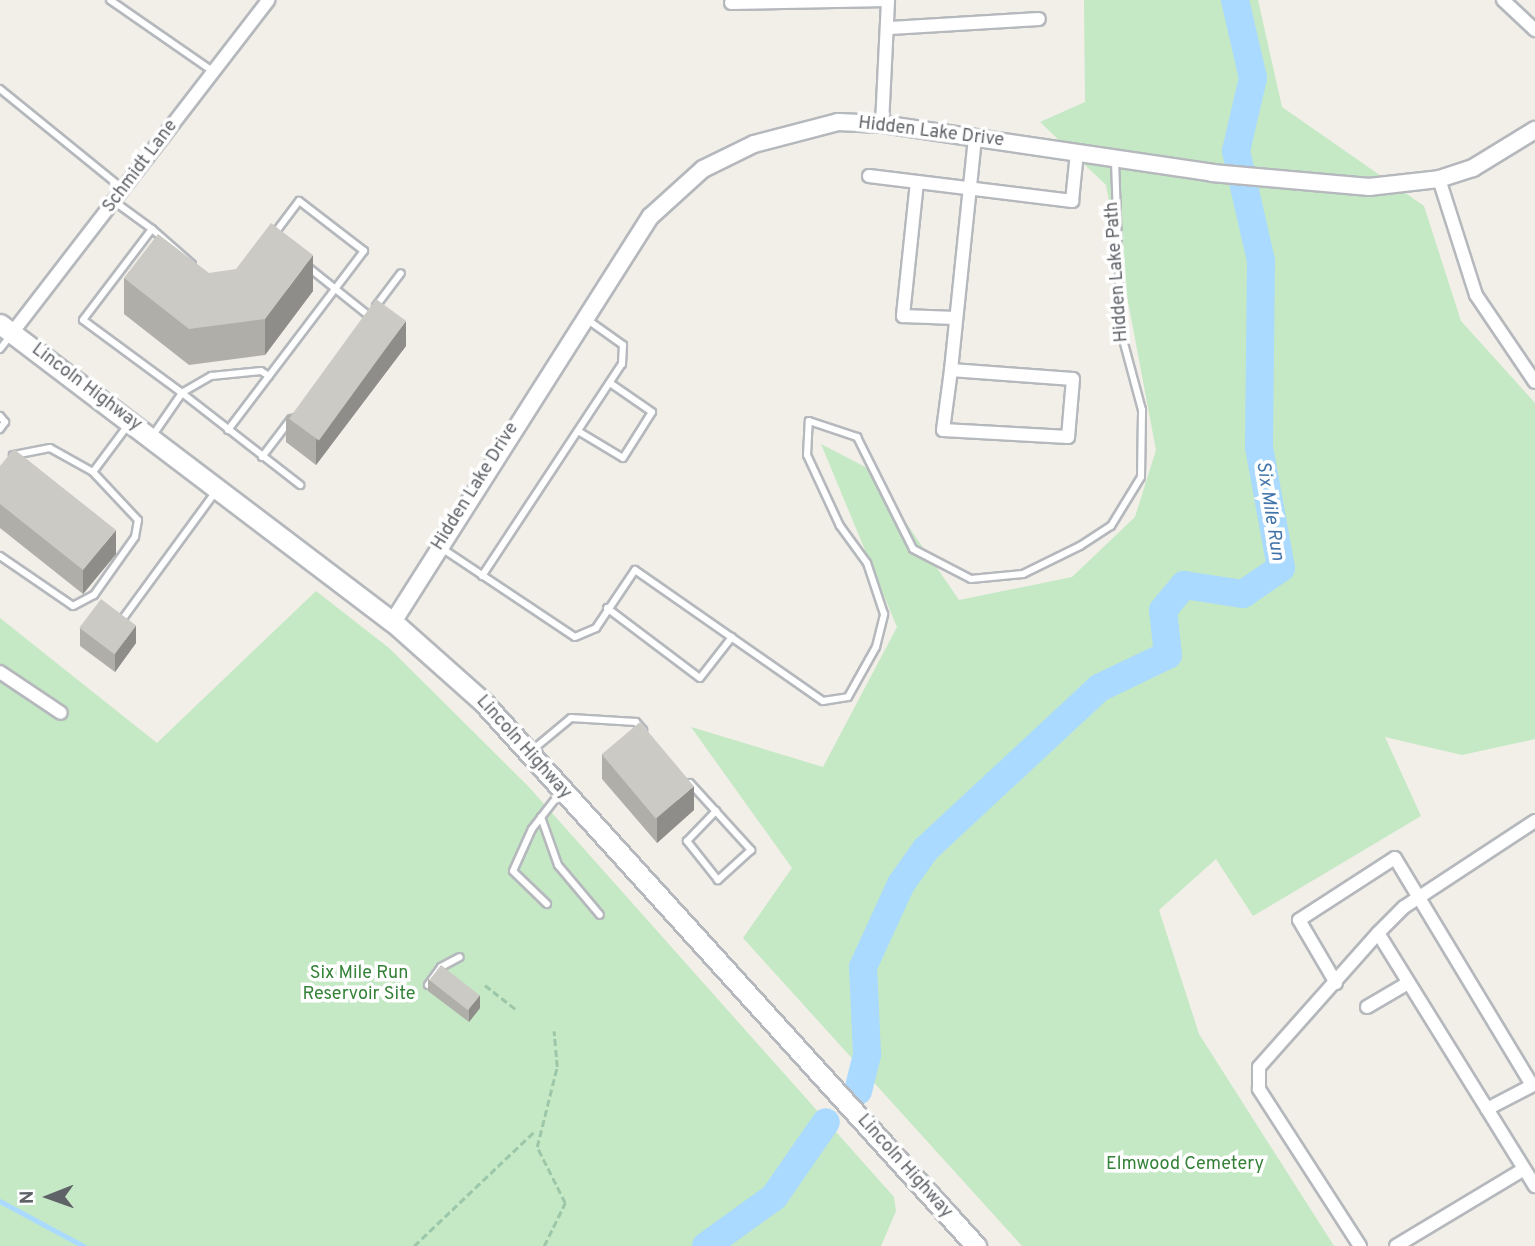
<!DOCTYPE html>
<html>
<head>
<meta charset="utf-8">
<style>
	body { margin:0 }
	#map { position:relative; width:1535px; height:1246px; overflow:hidden; background:#f1efe8; font-family:Overpass,sans-serif }
	div>[style] { position:absolute }
	.green>* { inset:0; background:#c5e8c5 }
	.stream>* { height:4.5px; margin:-2.25px; padding:0 2.25px; transform-origin:2.25px; border-radius:2.25px; background:#aadaff }
	.river>* { height:28px; margin:-14px; padding:0 14px; transform-origin:14px; border-radius:14px; background:#aadaff }
	.path>* { height:2.5px; margin-top:-1.25px; transform-origin:0; background:repeating-linear-gradient(90deg,#9cc7a9 0 7px,transparent 0 10.5px) }
	.roads { filter:drop-shadow(2px 0 #b5b8bc) drop-shadow(-2px 0 #b5b8bc) drop-shadow(0 2px #b5b8bc) drop-shadow(0 -2px #b5b8bc) }
	.service>* { height:6px; margin:-3px; padding:0 3px; transform-origin:3px; border-radius:3px; background:#fff }
	.minor>* { height:12px; margin:-6px; padding:0 6px; transform-origin:6px; border-radius:6px; background:#fff }
	.tertiary>* { height:16px; margin:-8px; padding:0 8px; transform-origin:8px; border-radius:8px; background:#fff }
	.secondary>* { height:19px; margin:-9.5px; padding:0 9.5px; transform-origin:9.5px; border-radius:9.5px; background:#fff }
	.wall>* { inset:0; background:#afaea9 }
	.shaded-wall>* { inset:0; background:#8f8d8a }
	.building>* { inset:0; background:#cccac5; transform-origin:0 0 }
	span { translate:-50% -50%; white-space:nowrap; text-align:center; line-height:1.15; -webkit-text-stroke:7px #fff; paint-order:stroke }
	.street-label { font-size:18px; color:#5f6368 }
	.park-label { font-size:18px; color:#348238 }
	.water-label { font-size:19px; color:#4174aa; font-style:italic }
	.north { position:absolute; left:14px; top:1162px; width:70px; height:70px; -webkit-text-stroke:5px #fff; paint-order:stroke; rotate:269deg; font-size:19px; font-weight:700; line-height:28px; text-align:center; color:#5f6368 }
	.north::after { content:''; display:block; margin:auto; width:24px; height:32px; background:#5f6368; clip-path:polygon(50% 0,100% 100%,50% 72%,0 100%) }
</style>
</head>
<body>
<div id="map">
	<div class="green">
		<i style="clip-path:polygon(1084px 0,1258px 0,1282px 107px,1424px 206px,1461px 321px,1535px 403px,1535px 739px,1462px 755px,1385px 737px,1421px 816px,1253px 916px,1216px 859px,1159px 910px,1199px 1034px,1334px 1246px,1022px 1246px,743px 938px,792px 868px,691px 727px,823px 767px,897px 627px,821px 444px,869px 469px,959px 600px,1072px 577px,1135px 517px,1156px 450px,1106px 185px,1040px 122px,1085px 102px)"></i>
		<i style="clip-path:polygon(316px 591px,389px 648px,528px 786px,894px 1197px,896px 1211px,881px 1246px,0 1246px,0 618px,157px 743px)"></i>
	</div>
	<div class="stream">
		<i style="left:0;top:1201px;width:95px;rotate:28.2deg"></i>
	</div>
	<div class="river">
		<i style="left:858px;top:1091px;width:38px;rotate:-76deg"></i>
		<i style="left:867px;top:1054px;width:87px;rotate:-92.6deg"></i>
		<i style="left:863px;top:967px;width:91px;rotate:-65.4deg"></i>
		<i style="left:901px;top:884px;width:43px;rotate:-54.5deg"></i>
		<i style="left:926px;top:849px;width:236px;rotate:-42.9deg"></i>
		<i style="left:1099px;top:688px;width:76px;rotate:-25.6deg"></i>
		<i style="left:1168px;top:655px;width:45px;rotate:-96.3deg"></i>
		<i style="left:1163px;top:610px;width:33px;rotate:-50deg"></i>
		<i style="left:1184px;top:585px;width:60px;rotate:8.7deg"></i>
		<i style="left:1243px;top:594px;width:46px;rotate:-34.4deg"></i>
		<i style="left:1281px;top:568px;width:123px;rotate:-100.3deg"></i>
		<i style="left:1259px;top:447px;width:186px;rotate:-89.4deg"></i>
		<i style="left:1261px;top:261px;width:113px;rotate:-102.8deg"></i>
		<i style="left:1236px;top:151px;width:75px;rotate:-76.9deg"></i>
		<i style="left:1253px;top:78px;width:80px;rotate:-103deg"></i>
		<i style="left:706px;top:1246px;width:84px;rotate:-35.8deg"></i>
		<i style="left:774px;top:1197px;width:91px;rotate:-55.3deg"></i>
	</div>
	<div class="path">
		<i style="left:485px;top:985px;width:42px;rotate:38.2deg"></i>
		<i style="left:414px;top:1246px;width:168px;rotate:-43.6deg"></i>
		<i style="left:544px;top:1246px;width:48px;rotate:-64deg"></i>
		<i style="left:565px;top:1203px;width:63px;rotate:-116.6deg"></i>
		<i style="left:537px;top:1147px;width:82px;rotate:-76deg"></i>
		<i style="left:557px;top:1067px;width:36px;rotate:-95deg"></i>
	</div>
	<div class="roads">
		<div class="service">
			<i style="left:110px;top:0;width:126px;rotate:34.7deg"></i>
			<i style="left:0;top:89px;width:159px;rotate:39.1deg"></i>
			<i style="left:115px;top:202px;width:46px;rotate:36.1deg"></i>
			<i style="left:152px;top:229px;width:114px;rotate:127.2deg"></i>
			<i style="left:83px;top:320px;width:123px;rotate:36.4deg"></i>
			<i style="left:182px;top:393px;width:51px;rotate:124.6deg"></i>
			<i style="left:152px;top:229px;width:53px;rotate:41.2deg"></i>
			<i style="left:308px;top:267px;width:77px;rotate:38.7deg"></i>
			<i style="left:376px;top:306px;width:41px;rotate:-52.9deg"></i>
			<i style="left:0;top:349px;width:18px;rotate:-52deg"></i>
			<i style="left:269px;top:376px;width:9px;rotate:-148deg"></i>
			<i style="left:261px;top:371px;width:50px;rotate:174.3deg"></i>
			<i style="left:211px;top:376px;width:34px;rotate:150deg"></i>
			<i style="left:182px;top:393px;width:150px;rotate:37.9deg"></i>
			<i style="left:0;top:416px;width:8px;rotate:50deg"></i>
			<i style="left:5px;top:422px;width:9px;rotate:126deg"></i>
			<i style="left:228px;top:430px;width:225px;rotate:-52.8deg"></i>
			<i style="left:364px;top:251px;width:82px;rotate:-142.4deg"></i>
			<i style="left:299px;top:201px;width:40px;rotate:127deg"></i>
			<i style="left:578px;top:431px;width:52px;rotate:31deg"></i>
			<i style="left:623px;top:458px;width:54px;rotate:-57.8deg"></i>
			<i style="left:652px;top:412px;width:51px;rotate:-145.4deg"></i>
			<i style="left:262px;top:457px;width:48px;rotate:-52.7deg"></i>
			<i style="left:93px;top:472px;width:59px;rotate:-53.3deg"></i>
			<i style="left:440px;top:547px;width:162px;rotate:33.7deg"></i>
			<i style="left:575px;top:637px;width:23px;rotate:-23deg"></i>
			<i style="left:596px;top:628px;width:70px;rotate:-56.1deg"></i>
			<i style="left:635px;top:570px;width:229px;rotate:34.9deg"></i>
			<i style="left:823px;top:701px;width:25px;rotate:-9deg"></i>
			<i style="left:848px;top:697px;width:57px;rotate:-60.8deg"></i>
			<i style="left:876px;top:647px;width:34px;rotate:-76deg"></i>
			<i style="left:884px;top:614px;width:54px;rotate:-108.4deg"></i>
			<i style="left:867px;top:563px;width:46px;rotate:-126.1deg"></i>
			<i style="left:840px;top:526px;width:78px;rotate:-114.9deg"></i>
			<i style="left:807px;top:455px;width:34px;rotate:-87deg"></i>
			<i style="left:809px;top:421px;width:51px;rotate:18.4deg"></i>
			<i style="left:857px;top:437px;width:125px;rotate:63.4deg"></i>
			<i style="left:913px;top:549px;width:65px;rotate:27.3deg"></i>
			<i style="left:971px;top:579px;width:52px;rotate:-5.5deg"></i>
			<i style="left:1023px;top:574px;width:64px;rotate:-26.2deg"></i>
			<i style="left:1080px;top:546px;width:37px;rotate:-33deg"></i>
			<i style="left:1111px;top:526px;width:57px;rotate:-58.5deg"></i>
			<i style="left:1141px;top:477px;width:67px;rotate:-89.1deg"></i>
			<i style="left:1142px;top:410px;width:81px;rotate:-105.1deg"></i>
			<i style="left:1121px;top:332px;width:172px;rotate:-92deg"></i>
			<i style="left:0;top:556px;width:88px;rotate:34.4deg"></i>
			<i style="left:73px;top:606px;width:24px;rotate:-28deg"></i>
			<i style="left:94px;top:595px;width:71px;rotate:-54.7deg"></i>
			<i style="left:135px;top:537px;width:17px;rotate:-80deg"></i>
			<i style="left:138px;top:520px;width:66px;rotate:-133.2deg"></i>
			<i style="left:93px;top:472px;width:49px;rotate:-150.8deg"></i>
			<i style="left:50px;top:448px;width:38px;rotate:169deg"></i>
			<i style="left:482px;top:576px;width:254px;rotate:-56.6deg"></i>
			<i style="left:622px;top:364px;width:19px;rotate:-87deg"></i>
			<i style="left:623px;top:345px;width:47px;rotate:-144.6deg"></i>
			<i style="left:607px;top:608px;width:116px;rotate:37deg"></i>
			<i style="left:700px;top:678px;width:52px;rotate:-52deg"></i>
			<i style="left:124px;top:617px;width:157px;rotate:-53.8deg"></i>
			<i style="left:530px;top:752px;width:53px;rotate:-39.7deg"></i>
			<i style="left:571px;top:718px;width:65px;rotate:3.5deg"></i>
			<i style="left:636px;top:722px;width:11px;rotate:49deg"></i>
			<i style="left:690px;top:783px;width:91px;rotate:47.7deg"></i>
			<i style="left:751px;top:850px;width:45px;rotate:137.7deg"></i>
			<i style="left:718px;top:880px;width:50px;rotate:-128.5deg"></i>
			<i style="left:687px;top:841px;width:42px;rotate:-46deg"></i>
			<i style="left:541px;top:817px;width:51px;rotate:70.5deg"></i>
			<i style="left:558px;top:865px;width:65px;rotate:50deg"></i>
			<i style="left:547px;top:904px;width:47px;rotate:-135.9deg"></i>
			<i style="left:513px;top:871px;width:46px;rotate:-65.7deg"></i>
			<i style="left:532px;top:829px;width:46px;rotate:-52.1deg"></i>
			<i style="left:428px;top:985px;width:22px;rotate:-54deg"></i>
			<i style="left:441px;top:967px;width:21px;rotate:-28deg"></i>
		</div>
		<div class="minor">
			<i style="left:1503px;top:0;width:44px;rotate:43.2deg"></i>
			<i style="left:731px;top:3px;width:157px;rotate:-1.1deg"></i>
			<i style="left:890px;top:28px;width:149px;rotate:-3.5deg"></i>
			<i style="left:882px;top:124px;width:124px;rotate:-87.2deg"></i>
			<i style="left:869px;top:176px;width:205px;rotate:7deg"></i>
			<i style="left:1072px;top:201px;width:48px;rotate:-84.1deg"></i>
			<i style="left:1439px;top:179px;width:122px;rotate:72.3deg"></i>
			<i style="left:1476px;top:295px;width:105px;rotate:55.9deg"></i>
			<i style="left:917px;top:182px;width:135px;rotate:96deg"></i>
			<i style="left:903px;top:316px;width:52px;rotate:2.2deg"></i>
			<i style="left:12px;top:333px;width:420px;rotate:-52.4deg"></i>
			<i style="left:951px;top:370px;width:122px;rotate:4.2deg"></i>
			<i style="left:1073px;top:379px;width:58px;rotate:94.9deg"></i>
			<i style="left:1068px;top:437px;width:125px;rotate:-176.8deg"></i>
			<i style="left:943px;top:430px;width:61px;rotate:-82.4deg"></i>
			<i style="left:951px;top:370px;width:235px;rotate:-84.1deg"></i>
			<i style="left:0;top:672px;width:73px;rotate:33.9deg"></i>
			<i style="left:1535px;top:821px;width:157px;rotate:146.7deg"></i>
			<i style="left:1404px;top:907px;width:37px;rotate:135deg"></i>
			<i style="left:1378px;top:933px;width:298px;rotate:58.2deg"></i>
			<i style="left:1336px;top:983px;width:73px;rotate:-120.4deg"></i>
			<i style="left:1299px;top:920px;width:114px;rotate:-32.9deg"></i>
			<i style="left:1395px;top:858px;width:265px;rotate:58.9deg"></i>
			<i style="left:1367px;top:1007px;width:48px;rotate:-30.3deg"></i>
			<i style="left:1487px;top:1109px;width:54px;rotate:-27.5deg"></i>
			<i style="left:1360px;top:1246px;width:187px;rotate:-122.8deg"></i>
			<i style="left:1259px;top:1089px;width:22px;rotate:-90deg"></i>
			<i style="left:1259px;top:1067px;width:179px;rotate:-48.4deg"></i>
			<i style="left:1396px;top:1246px;width:149px;rotate:-31deg"></i>
		</div>
		<div class="tertiary">
			<i style="left:393px;top:622px;width:480px;rotate:-57.6deg"></i>
			<i style="left:650px;top:217px;width:72px;rotate:-42.2deg"></i>
			<i style="left:703px;top:169px;width:57px;rotate:-26.1deg"></i>
			<i style="left:754px;top:144px;width:87px;rotate:-14.7deg"></i>
			<i style="left:838px;top:122px;width:44px;rotate:2.6deg"></i>
			<i style="left:882px;top:124px;width:334px;rotate:8.4deg"></i>
			<i style="left:1212px;top:173px;width:158px;rotate:5.1deg"></i>
			<i style="left:1369px;top:187px;width:70px;rotate:-6.5deg"></i>
			<i style="left:1439px;top:179px;width:36px;rotate:-18deg"></i>
			<i style="left:1473px;top:168px;width:73px;rotate:-31.5deg"></i>
		</div>
		<div class="secondary">
			<i style="left:0;top:324px;width:493px;rotate:37.2deg"></i>
			<i style="left:393px;top:622px;width:119px;rotate:41.6deg"></i>
			<i style="left:482px;top:701px;width:736px;rotate:47.81deg"></i>
		</div>
	</div>
	<div class="wall">
		<i style="clip-path:polygon(124px 278px,313px 291px,265px 355px,189px 365px,124px 314px)"></i>
		<i style="clip-path:polygon(406px 346px,316px 465px,286px 442px,286px 417px)"></i>
		<i style="clip-path:polygon(0 466px,116px 554px,83px 594px,0 528px)"></i>
		<i style="clip-path:polygon(80px 628px,136px 643px,115px 672px,80px 646px)"></i>
		<i style="clip-path:polygon(602px 754px,694px 810px,657px 843px,602px 779px)"></i>
		<i style="clip-path:polygon(428px 979px,480px 1008px,469px 1022px,428px 991px)"></i>
	</div>
	<div class="shaded-wall">
		<i style="clip-path:polygon(313px 255px,313px 291px,265px 355px,265px 319px)"></i>
		<i style="clip-path:polygon(406px 321px,406px 346px,316px 465px,316px 440px)"></i>
		<i style="clip-path:polygon(116px 530px,116px 554px,83px 594px,83px 570px)"></i>
		<i style="clip-path:polygon(136px 625px,136px 643px,115px 672px,115px 654px)"></i>
		<i style="clip-path:polygon(694px 786px,694px 810px,657px 843px,657px 818px)"></i>
		<i style="clip-path:polygon(480px 995px,480px 1008px,469px 1022px,469px 1009px)"></i>
	</div>
	<div class="building">
		<i style="clip-path:polygon(271px 223px,313px 255px,265px 319px,189px 329px,124px 278px,158px 234px,209px 273px,236px 269px)"></i>
		<i style="left:376px;top:299px;width:37px;height:148px;rotate:36deg"></i>
		<i style="clip-path:polygon(14px 449px,116px 530px,83px 570px,0 504px,0 466px)"></i>
		<i style="left:101px;top:599px;width:44px;height:36px;rotate:37deg"></i>
		<i style="left:640px;top:722px;width:84px;height:50px;rotate:50deg"></i>
		<i style="left:441px;top:965px;width:49px;height:19px;rotate:38deg"></i>
	</div>
	<div class="street-label">
		<span style="left:931px;top:133px;rotate:7deg">Hidden Lake Drive</span>
		<span style="left:141px;top:167px;rotate:-53deg">Schmidt Lane</span>
		<span style="left:1118px;top:272px;rotate:-94deg">Hidden Lake Path</span>
		<span style="left:86px;top:388px;rotate:37deg">Lincoln Highway</span>
		<span style="left:476px;top:487px;rotate:-58deg">Hidden Lake Drive</span>
		<span style="left:523px;top:748px;rotate:48deg">Lincoln Highway</span>
		<span style="left:904px;top:1167px;rotate:48deg">Lincoln Highway</span>
	</div>
	<div class="park-label">
		<span style="left:359px;top:985px">Six Mile Run<br>Reservoir Site</span>
		<span style="left:1185px;top:1165px">Elmwood Cemetery</span>
	</div>
	<div class="water-label">
		<span style="left:1269px;top:511px;rotate:81deg">Six Mile Run</span>
	</div>
	<div class="north">N</div>
</div>
</body>
</html>
